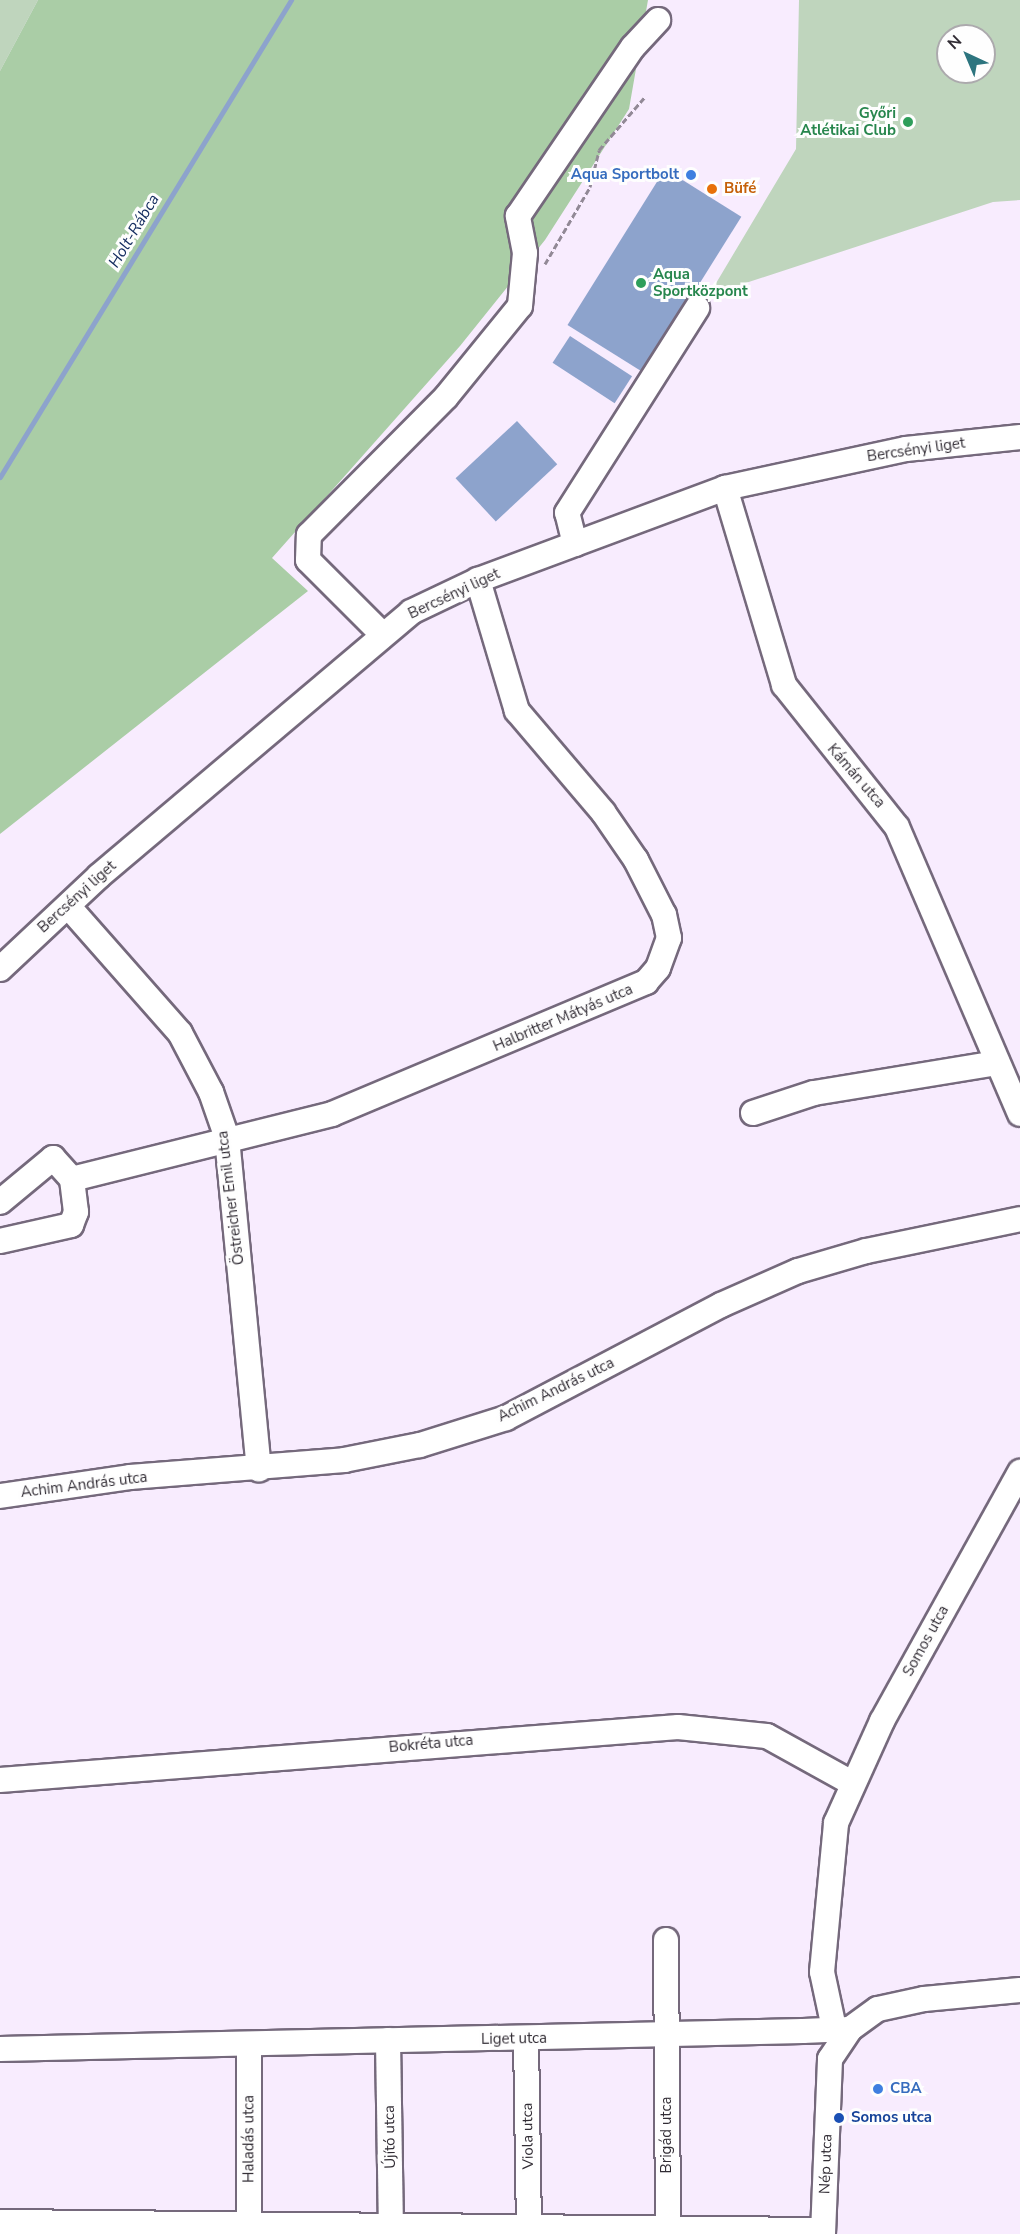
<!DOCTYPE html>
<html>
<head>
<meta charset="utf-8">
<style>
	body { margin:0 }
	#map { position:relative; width:1020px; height:2234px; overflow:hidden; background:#f8ecfe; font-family:"Nunito Sans",sans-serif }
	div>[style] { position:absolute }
	.green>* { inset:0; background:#bfd5bd }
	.forest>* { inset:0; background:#aacda6 }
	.water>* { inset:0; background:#8da3cc; transform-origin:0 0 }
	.stream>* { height:5px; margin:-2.5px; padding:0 2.5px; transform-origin:2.5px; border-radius:2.5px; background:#8da3cc }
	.path>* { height:3px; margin-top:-1.5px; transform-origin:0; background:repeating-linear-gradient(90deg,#928996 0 6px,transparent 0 9px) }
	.roads { filter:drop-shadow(2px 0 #75697c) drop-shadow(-2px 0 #75697c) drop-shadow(0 2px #75697c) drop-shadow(0 -2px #75697c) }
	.minor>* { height:24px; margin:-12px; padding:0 12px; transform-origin:12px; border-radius:12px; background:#fff }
	.dots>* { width:16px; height:16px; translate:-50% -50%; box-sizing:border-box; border:3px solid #fefefe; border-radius:50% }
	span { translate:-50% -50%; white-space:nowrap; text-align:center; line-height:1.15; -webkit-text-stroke:6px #fefefe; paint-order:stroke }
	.leisure-label { font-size:15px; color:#27864d; font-weight:700 }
	.right { translate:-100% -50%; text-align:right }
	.left { translate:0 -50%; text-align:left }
	.shop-label { font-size:15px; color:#366cbe; font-weight:700 }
	.food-label { font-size:15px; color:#c56008; font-weight:700 }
	.street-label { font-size:15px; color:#312c34 }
	.transit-label { font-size:15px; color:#164399; font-weight:700 }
	.water-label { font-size:16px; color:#152d60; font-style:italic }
	.north { position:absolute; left:936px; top:24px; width:60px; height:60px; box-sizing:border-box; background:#fefefe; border:2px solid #acaaad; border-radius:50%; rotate:316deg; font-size:16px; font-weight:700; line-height:24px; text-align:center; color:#312c34 }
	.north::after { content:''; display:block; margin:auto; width:21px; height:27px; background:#2d757f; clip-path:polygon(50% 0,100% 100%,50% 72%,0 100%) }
</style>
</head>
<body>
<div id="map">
	<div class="green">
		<i style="clip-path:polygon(0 0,38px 0,0 71px)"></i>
		<i style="clip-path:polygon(evenodd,799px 0,1020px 0,1020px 200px,993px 202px,709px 295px,796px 149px,799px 0,948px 36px,984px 36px,984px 72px,948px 72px,948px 36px)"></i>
	</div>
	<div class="forest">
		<i style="clip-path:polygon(38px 0,648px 0,629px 109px,545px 240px,460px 346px,272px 558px,308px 591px,0 834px,0 71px)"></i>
	</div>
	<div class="water">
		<i style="left:665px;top:169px;width:90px;height:184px;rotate:32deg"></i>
		<i style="left:570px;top:336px;width:74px;height:32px;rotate:33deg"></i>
		<i style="left:517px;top:421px;width:59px;height:84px;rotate:47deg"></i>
	</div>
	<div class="stream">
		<i style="left:0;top:477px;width:559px;rotate:-58.61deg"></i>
	</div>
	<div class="path">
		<i style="left:545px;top:264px;width:89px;rotate:-59.7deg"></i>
		<i style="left:590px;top:187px;width:38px;rotate:-76deg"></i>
		<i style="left:599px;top:150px;width:69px;rotate:-49.1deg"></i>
	</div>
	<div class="roads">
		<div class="minor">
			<i style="left:725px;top:488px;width:206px;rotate:73.3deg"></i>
			<i style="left:784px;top:685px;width:181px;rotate:51.5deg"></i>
			<i style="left:897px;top:827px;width:312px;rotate:66.8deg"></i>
			<i style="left:575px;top:544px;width:32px;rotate:-104deg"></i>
			<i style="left:567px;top:513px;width:243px;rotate:-57.6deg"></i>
			<i style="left:381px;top:633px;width:103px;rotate:-135deg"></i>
			<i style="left:308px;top:560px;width:25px;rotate:-88deg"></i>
			<i style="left:309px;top:535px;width:194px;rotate:-45.2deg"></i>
			<i style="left:446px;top:397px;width:117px;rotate:-50.9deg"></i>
			<i style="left:520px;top:306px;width:53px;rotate:-84.6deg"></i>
			<i style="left:525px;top:253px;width:38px;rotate:-101deg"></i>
			<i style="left:518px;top:216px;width:204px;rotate:-55.8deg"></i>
			<i style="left:633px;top:47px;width:37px;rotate:-47deg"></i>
			<i style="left:68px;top:906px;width:169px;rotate:48.6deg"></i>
			<i style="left:180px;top:1033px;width:67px;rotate:62.3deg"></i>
			<i style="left:211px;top:1092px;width:49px;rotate:70.8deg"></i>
			<i style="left:227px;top:1138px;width:333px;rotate:84.5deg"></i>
			<i style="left:0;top:969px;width:136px;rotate:-43.2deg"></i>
			<i style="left:99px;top:876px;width:409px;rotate:-40.2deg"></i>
			<i style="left:411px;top:612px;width:74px;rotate:-25.5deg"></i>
			<i style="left:478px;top:580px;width:264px;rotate:-20.4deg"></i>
			<i style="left:725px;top:488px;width:185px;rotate:-12.2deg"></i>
			<i style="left:906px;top:449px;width:115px;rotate:-6deg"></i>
			<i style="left:753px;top:1113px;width:64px;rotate:-18.2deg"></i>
			<i style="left:814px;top:1093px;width:186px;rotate:-9.3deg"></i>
			<i style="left:0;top:1202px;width:69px;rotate:-39.7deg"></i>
			<i style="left:53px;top:1158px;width:28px;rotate:48deg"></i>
			<i style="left:72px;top:1179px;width:268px;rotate:-14deg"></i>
			<i style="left:332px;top:1114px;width:341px;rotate:-22.8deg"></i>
			<i style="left:646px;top:982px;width:18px;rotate:-49deg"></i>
			<i style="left:658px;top:968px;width:32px;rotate:-70deg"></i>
			<i style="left:669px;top:938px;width:24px;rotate:-102deg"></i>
			<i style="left:664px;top:915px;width:62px;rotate:-117deg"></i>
			<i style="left:636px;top:860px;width:58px;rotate:-124.5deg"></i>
			<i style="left:603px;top:812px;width:133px;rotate:-130.4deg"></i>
			<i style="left:517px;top:711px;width:137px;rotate:-106.6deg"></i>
			<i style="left:0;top:1241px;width:73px;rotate:-12.7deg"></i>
			<i style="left:71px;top:1225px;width:14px;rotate:-69deg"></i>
			<i style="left:76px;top:1212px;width:33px;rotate:-97deg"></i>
			<i style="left:0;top:1496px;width:131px;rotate:-8.3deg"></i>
			<i style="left:130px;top:1477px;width:215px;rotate:-4.5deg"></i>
			<i style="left:344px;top:1460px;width:77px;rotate:-11.2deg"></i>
			<i style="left:420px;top:1445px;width:90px;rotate:-17.4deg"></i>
			<i style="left:506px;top:1418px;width:243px;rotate:-27.7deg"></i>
			<i style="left:721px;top:1305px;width:84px;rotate:-23.8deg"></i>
			<i style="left:798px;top:1271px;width:71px;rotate:-16.4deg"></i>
			<i style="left:866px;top:1251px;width:157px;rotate:-11.7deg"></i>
			<i style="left:0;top:1780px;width:680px;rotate:-4.47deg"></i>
			<i style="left:678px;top:1727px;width:89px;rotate:5.8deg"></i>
			<i style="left:767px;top:1736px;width:95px;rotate:29deg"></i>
			<i style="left:666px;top:1940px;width:294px;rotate:89.6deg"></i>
			<i style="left:834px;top:2028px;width:57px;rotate:-102.1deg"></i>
			<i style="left:822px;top:1972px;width:150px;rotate:-84.6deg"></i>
			<i style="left:836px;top:1823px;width:112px;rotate:-65.7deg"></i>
			<i style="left:882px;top:1721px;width:285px;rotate:-61deg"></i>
			<i style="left:526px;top:2038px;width:196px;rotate:89.1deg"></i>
			<i style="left:388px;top:2040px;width:194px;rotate:89.1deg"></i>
			<i style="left:249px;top:2044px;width:190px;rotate:90deg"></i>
			<i style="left:0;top:2049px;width:803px;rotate:-1.28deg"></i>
			<i style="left:803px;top:2031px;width:47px;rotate:-2.4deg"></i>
			<i style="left:850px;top:2029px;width:34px;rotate:-36deg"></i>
			<i style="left:878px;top:2009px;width:47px;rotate:-12.3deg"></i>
			<i style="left:924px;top:1999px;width:96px;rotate:-5.4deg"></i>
			<i style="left:0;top:2222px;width:823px;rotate:0.56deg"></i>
			<i style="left:823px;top:2234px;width:175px;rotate:-87.7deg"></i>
			<i style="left:830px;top:2059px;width:36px;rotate:-56deg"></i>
		</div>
	</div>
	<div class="dots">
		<i style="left:908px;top:122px;background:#2e9e5b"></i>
		<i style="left:691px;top:175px;background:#3f7fe0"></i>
		<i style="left:712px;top:189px;background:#e8710a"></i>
		<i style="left:641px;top:283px;background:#2e9e5b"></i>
		<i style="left:878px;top:2089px;background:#3f7fe0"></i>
		<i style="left:839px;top:2118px;background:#1a4fb4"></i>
	</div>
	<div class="leisure-label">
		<span class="right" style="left:896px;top:122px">Győri<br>Atlétikai Club</span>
		<span class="left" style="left:653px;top:283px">Aqua<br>Sportközpont</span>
	</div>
	<div class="shop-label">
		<span class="right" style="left:679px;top:175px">Aqua Sportbolt</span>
		<span class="left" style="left:890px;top:2089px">CBA</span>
	</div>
	<div class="food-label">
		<span class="left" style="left:724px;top:189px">Büfé</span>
	</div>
	<div class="street-label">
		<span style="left:916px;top:450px;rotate:-8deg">Bercsényi liget</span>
		<span style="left:454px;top:594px;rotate:-25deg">Bercsényi liget</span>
		<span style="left:856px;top:776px;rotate:49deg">Kámán utca</span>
		<span style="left:77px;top:897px;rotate:-42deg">Bercsényi liget</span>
		<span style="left:563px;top:1018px;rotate:-23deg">Halbritter Mátyás utca</span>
		<span style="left:231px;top:1198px;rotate:-97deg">Östreicher Emil utca</span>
		<span style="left:556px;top:1390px;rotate:-26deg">Achim András utca</span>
		<span style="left:84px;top:1485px;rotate:-7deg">Achim András utca</span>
		<span style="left:926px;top:1641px;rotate:-61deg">Somos utca</span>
		<span style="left:431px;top:1744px;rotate:-5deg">Bokréta utca</span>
		<span style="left:514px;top:2039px;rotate:-1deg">Liget utca</span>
		<span style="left:667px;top:2135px;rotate:-90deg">Brigád utca</span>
		<span style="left:528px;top:2136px;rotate:-91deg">Viola utca</span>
		<span style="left:390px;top:2137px;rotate:-91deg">Újító utca</span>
		<span style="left:249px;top:2139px;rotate:-90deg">Haladás utca</span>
		<span style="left:826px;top:2164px;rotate:-88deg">Nép utca</span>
	</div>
	<div class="transit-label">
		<span class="left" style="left:851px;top:2118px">Somos utca</span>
	</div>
	<div class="water-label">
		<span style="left:134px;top:231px;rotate:-59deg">Holt-Rábca</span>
	</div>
	<div class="north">N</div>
</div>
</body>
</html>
